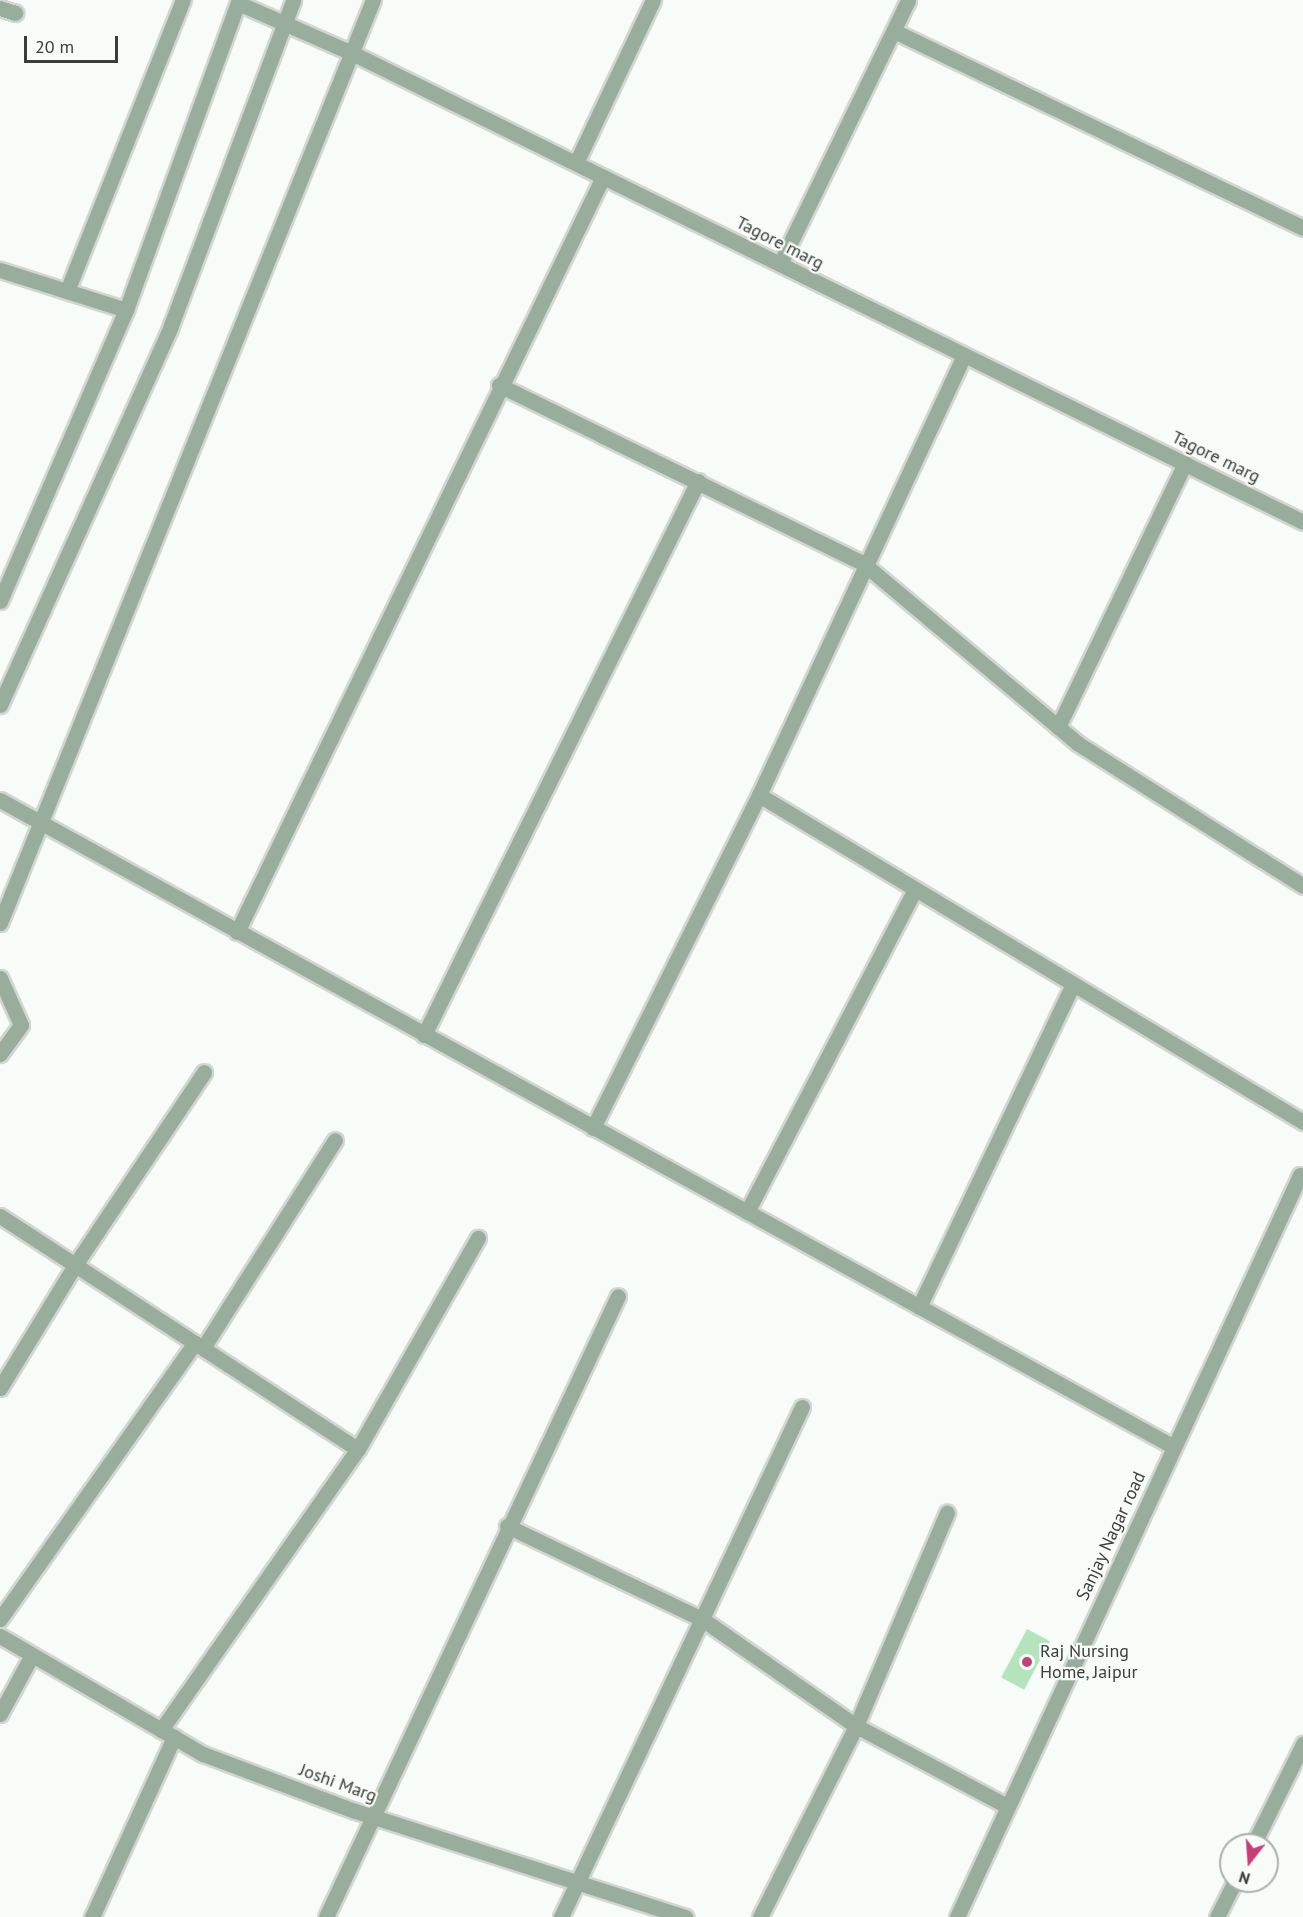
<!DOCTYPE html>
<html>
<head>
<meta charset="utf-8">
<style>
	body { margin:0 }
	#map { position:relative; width:1303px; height:1917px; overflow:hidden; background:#f7fcf8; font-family:"PT Sans",sans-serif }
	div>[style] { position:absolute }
	.building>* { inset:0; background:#b4e4bb; transform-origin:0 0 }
	.roads { filter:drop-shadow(2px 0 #d1d6d2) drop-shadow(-2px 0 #d1d6d2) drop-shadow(0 2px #d1d6d2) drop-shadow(0 -2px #d1d6d2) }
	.minor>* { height:15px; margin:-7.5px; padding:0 7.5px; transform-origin:7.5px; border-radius:7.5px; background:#98ad9b }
	.dots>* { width:16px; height:16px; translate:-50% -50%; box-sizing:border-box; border:3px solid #f7fcf8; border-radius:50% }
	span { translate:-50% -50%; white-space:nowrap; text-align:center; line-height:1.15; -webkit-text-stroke:4.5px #f7fcf8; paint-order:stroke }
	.street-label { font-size:18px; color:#3b3d3b }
	.poi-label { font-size:18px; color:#3b3d3b }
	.left { translate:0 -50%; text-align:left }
	.north { position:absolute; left:1219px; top:1833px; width:60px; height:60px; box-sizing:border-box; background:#f7fcf8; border:2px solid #acb0ac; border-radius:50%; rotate:197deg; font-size:16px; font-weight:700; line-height:24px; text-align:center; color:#3b3d3b }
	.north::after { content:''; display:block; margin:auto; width:21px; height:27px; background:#c83e77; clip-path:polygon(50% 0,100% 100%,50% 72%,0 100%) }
	.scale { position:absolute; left:24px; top:36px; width:94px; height:27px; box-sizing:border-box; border:3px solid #3b3d3b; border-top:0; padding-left:8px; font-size:18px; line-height:21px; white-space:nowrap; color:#3b3d3b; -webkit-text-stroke:4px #f7fcf8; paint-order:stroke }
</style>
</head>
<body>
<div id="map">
	<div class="building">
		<i style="left:1027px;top:1629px;width:26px;height:55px;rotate:28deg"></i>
	</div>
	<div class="roads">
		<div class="minor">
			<i style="left:238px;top:3px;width:124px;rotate:23.7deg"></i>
			<i style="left:352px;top:53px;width:1060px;rotate:26.25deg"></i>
			<i style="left:0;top:8px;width:16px;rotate:18deg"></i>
			<i style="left:894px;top:31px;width:454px;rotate:25.7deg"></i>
			<i style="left:576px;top:163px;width:180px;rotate:-64.7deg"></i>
			<i style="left:780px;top:264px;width:293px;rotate:-64.1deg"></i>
			<i style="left:0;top:270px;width:132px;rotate:17.6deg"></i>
			<i style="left:67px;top:291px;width:313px;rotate:-68.3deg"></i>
			<i style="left:499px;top:385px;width:407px;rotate:26.1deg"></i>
			<i style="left:864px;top:564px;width:278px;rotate:40deg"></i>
			<i style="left:1077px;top:743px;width:267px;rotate:32.3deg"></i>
			<i style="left:0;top:601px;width:317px;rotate:-66.6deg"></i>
			<i style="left:126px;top:310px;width:330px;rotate:-70deg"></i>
			<i style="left:0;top:705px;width:414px;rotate:-65.7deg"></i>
			<i style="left:170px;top:328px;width:350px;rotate:-69.4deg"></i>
			<i style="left:1058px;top:727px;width:293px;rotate:-64.3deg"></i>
			<i style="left:759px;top:795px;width:635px;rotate:31.01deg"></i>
			<i style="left:0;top:800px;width:1340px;rotate:28.86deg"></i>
			<i style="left:0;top:923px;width:996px;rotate:-68deg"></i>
			<i style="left:237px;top:932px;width:839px;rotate:-64.14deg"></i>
			<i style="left:0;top:978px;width:51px;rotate:65.9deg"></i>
			<i style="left:21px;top:1025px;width:36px;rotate:126deg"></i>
			<i style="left:424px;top:1035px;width:618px;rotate:-63.68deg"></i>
			<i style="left:593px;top:1128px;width:372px;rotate:-63.5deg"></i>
			<i style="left:759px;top:795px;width:483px;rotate:-65deg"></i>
			<i style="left:747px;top:1212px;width:364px;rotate:-62.5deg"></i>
			<i style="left:0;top:1216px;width:427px;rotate:33.1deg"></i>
			<i style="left:919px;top:1307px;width:358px;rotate:-64.5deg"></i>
			<i style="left:203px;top:1348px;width:246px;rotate:-57.6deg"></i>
			<i style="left:0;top:1388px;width:144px;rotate:-58.6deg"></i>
			<i style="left:75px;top:1265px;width:232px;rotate:-56.2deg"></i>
			<i style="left:507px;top:1526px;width:216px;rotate:25.5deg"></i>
			<i style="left:702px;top:1619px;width:188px;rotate:34.8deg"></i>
			<i style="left:856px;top:1726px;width:171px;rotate:27.9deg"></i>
			<i style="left:0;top:1619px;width:338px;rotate:-54.8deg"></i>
			<i style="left:0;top:1636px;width:235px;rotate:30.2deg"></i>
			<i style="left:203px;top:1754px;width:162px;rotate:20.6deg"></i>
			<i style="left:355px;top:1811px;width:347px;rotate:17.8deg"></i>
			<i style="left:0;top:1714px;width:67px;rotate:-61.5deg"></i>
			<i style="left:161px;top:1730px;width:343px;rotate:-55deg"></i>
			<i style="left:358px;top:1449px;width:243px;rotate:-60.4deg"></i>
			<i style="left:1253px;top:1845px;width:113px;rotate:-63.7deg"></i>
			<i style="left:92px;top:1917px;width:198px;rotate:-65.5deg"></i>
			<i style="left:326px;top:1917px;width:686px;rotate:-64.82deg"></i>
			<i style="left:561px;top:1917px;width:564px;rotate:-64.71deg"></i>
			<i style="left:760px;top:1917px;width:214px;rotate:-63.3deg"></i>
			<i style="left:856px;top:1726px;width:232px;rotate:-66.9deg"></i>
			<i style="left:957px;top:1917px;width:817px;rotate:-65.19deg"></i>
			<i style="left:1300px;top:1175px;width:4px;rotate:34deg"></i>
			<i style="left:1217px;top:1917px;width:40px;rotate:-63.4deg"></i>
		</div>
	</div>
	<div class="dots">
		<i style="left:1027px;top:1662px;background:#c83e77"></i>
	</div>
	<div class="street-label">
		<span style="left:780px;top:243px;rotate:27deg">Tagore marg</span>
		<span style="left:1216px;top:457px;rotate:26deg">Tagore marg</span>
		<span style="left:1111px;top:1536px;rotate:-65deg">Sanjay Nagar road</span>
		<span style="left:338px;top:1783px;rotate:20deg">Joshi Marg</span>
	</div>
	<div class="poi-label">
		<span class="left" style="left:1040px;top:1662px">Raj Nursing<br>Home, Jaipur</span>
	</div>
	<div class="north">N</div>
	<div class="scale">20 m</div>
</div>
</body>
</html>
